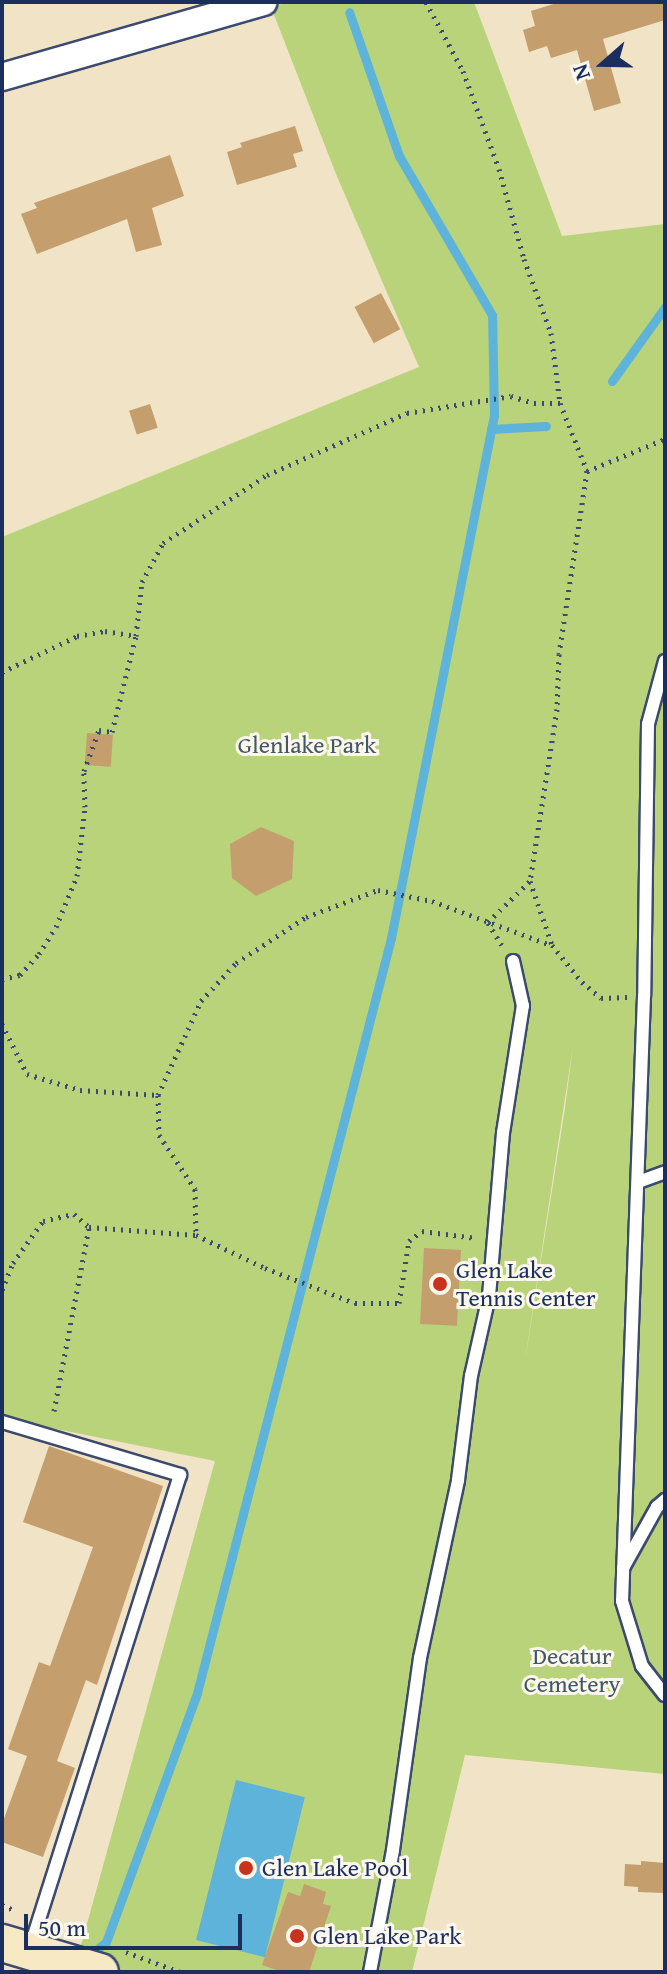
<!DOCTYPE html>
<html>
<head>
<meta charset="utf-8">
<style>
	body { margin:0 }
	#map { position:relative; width:667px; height:1974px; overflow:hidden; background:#f0e3c6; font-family:"Gentium Book Plus",serif }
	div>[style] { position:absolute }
	.green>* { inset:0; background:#b8d379 }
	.water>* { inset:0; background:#5eb3da; transform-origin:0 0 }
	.stream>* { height:9px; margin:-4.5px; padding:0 4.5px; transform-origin:4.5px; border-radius:4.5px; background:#5eb3da }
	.building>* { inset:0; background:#c49e6d; transform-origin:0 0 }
	.path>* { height:5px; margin-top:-2.5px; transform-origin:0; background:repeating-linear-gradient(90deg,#3b4a6e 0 2px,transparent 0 8px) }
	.roads { filter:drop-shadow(2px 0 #3b4a6e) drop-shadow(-2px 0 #3b4a6e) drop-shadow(0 2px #3b4a6e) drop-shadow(0 -2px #3b4a6e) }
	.lane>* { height:12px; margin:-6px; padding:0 6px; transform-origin:6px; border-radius:6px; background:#fff }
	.street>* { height:26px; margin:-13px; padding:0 13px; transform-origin:13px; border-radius:13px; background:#fff }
	.secondary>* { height:36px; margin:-18px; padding:0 18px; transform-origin:18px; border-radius:18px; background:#f6e9c3 }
	.dots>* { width:22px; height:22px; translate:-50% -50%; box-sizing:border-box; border:4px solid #fbf7ec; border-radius:50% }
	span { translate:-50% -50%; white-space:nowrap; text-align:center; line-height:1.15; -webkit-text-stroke:6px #fbf7ec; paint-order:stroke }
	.park-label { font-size:24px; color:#425865 }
	.poi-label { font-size:24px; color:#1b2f5e }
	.left { translate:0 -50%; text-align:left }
	.frame { position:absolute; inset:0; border:4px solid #1b2f5e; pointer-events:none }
	.north { position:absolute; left:563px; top:24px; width:80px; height:80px; -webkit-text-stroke:6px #fbf7ec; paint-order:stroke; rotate:250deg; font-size:22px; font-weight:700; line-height:32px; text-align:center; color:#1b2f5e }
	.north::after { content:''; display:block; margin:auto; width:28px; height:36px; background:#1b2f5e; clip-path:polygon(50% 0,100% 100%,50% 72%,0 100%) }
	.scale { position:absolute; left:24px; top:1914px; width:218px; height:36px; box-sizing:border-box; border:4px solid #1b2f5e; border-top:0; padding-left:10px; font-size:24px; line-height:28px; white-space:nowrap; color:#1b2f5e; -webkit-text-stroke:6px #fbf7ec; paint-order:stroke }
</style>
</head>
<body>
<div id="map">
	<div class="green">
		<i style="clip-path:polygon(evenodd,289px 2px,474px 2px,562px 236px,665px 224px,665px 1774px,465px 1755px,412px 1972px,105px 1972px,77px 1960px,215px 1461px,2px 1418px,2px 537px,419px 367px,336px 174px,271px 7px,289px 2px,573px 1046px,565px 1108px,526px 1355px,526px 1354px,573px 1046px)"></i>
	</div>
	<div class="water">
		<i style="left:236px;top:1780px;width:71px;height:165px;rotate:14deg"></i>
	</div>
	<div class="stream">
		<i style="left:612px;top:381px;width:91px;rotate:-54.4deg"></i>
		<i style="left:491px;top:429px;width:55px;rotate:-3.1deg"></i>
		<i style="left:85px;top:1959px;width:27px;rotate:-39deg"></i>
		<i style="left:106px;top:1942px;width:265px;rotate:-69.9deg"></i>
		<i style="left:197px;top:1693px;width:780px;rotate:-75.59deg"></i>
		<i style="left:391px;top:938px;width:533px;rotate:-78.86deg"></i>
		<i style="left:494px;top:415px;width:100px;rotate:-91.1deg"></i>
		<i style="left:492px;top:315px;width:184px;rotate:-120.3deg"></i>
		<i style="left:399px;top:156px;width:152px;rotate:-109.1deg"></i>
	</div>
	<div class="building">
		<i style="clip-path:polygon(560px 2px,665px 2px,665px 20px,603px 39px,621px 103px,594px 111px,577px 50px,551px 58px,547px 46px,529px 52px,523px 30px,535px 26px,531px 11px)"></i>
		<i style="clip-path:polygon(295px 126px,303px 151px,293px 154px,297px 167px,237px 185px,227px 152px,242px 147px,240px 143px)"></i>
		<i style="clip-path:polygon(170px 155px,184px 196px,152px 208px,162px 245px,136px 252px,127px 219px,37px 254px,21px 214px,37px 208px,34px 203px)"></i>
		<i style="left:381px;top:293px;width:41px;height:30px;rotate:62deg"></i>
		<i style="left:150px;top:404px;width:25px;height:22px;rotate:72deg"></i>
		<i style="left:87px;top:733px;width:26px;height:32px;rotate:4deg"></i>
		<i style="clip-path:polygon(261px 827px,294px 841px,292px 879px,256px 896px,232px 878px,230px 844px)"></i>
		<i style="left:424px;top:1248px;width:37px;height:76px;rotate:3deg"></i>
		<i style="clip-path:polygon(49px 1446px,163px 1486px,97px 1685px,86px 1680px,57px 1761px,75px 1768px,43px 1857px,2px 1842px,2px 1824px,27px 1756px,8px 1749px,39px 1662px,50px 1666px,93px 1547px,23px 1522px)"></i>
		<i style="clip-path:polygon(641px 1861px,665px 1863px,665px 1893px,638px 1892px,638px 1887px,624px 1886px,625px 1864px,641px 1865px)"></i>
		<i style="clip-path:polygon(304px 1884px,326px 1892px,323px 1904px,331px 1906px,309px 1972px,282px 1972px,262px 1965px,288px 1892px,300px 1896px)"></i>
	</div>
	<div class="path">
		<i style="left:426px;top:2px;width:78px;rotate:61.8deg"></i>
		<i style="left:463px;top:71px;width:104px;rotate:69.8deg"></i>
		<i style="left:499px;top:169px;width:93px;rotate:74.5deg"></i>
		<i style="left:524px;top:259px;width:79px;rotate:70deg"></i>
		<i style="left:551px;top:333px;width:71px;rotate:82.7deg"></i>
		<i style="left:560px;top:403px;width:73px;rotate:68.3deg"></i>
		<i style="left:587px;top:471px;width:185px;rotate:98.7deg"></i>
		<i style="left:559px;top:654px;width:55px;rotate:92.1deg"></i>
		<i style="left:557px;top:709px;width:174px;rotate:98.9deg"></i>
		<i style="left:530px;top:881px;width:68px;rotate:71deg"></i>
		<i style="left:552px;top:945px;width:48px;rotate:51deg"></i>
		<i style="left:582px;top:982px;width:25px;rotate:40deg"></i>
		<i style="left:601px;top:998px;width:26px;rotate:-2deg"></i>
		<i style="left:587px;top:471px;width:84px;rotate:-22.3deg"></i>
		<i style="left:2px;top:672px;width:83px;rotate:-25.6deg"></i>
		<i style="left:77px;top:636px;width:28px;rotate:-10deg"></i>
		<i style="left:105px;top:631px;width:31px;rotate:9deg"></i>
		<i style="left:488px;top:922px;width:59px;rotate:-44.3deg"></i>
		<i style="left:488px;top:923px;width:26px;rotate:58deg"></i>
		<i style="left:2px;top:979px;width:18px;rotate:-13deg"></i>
		<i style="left:20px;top:975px;width:28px;rotate:-48deg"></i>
		<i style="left:39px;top:954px;width:32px;rotate:-58deg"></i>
		<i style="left:56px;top:927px;width:55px;rotate:-67.6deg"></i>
		<i style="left:77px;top:876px;width:69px;rotate:-83.4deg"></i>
		<i style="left:85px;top:807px;width:36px;rotate:-92deg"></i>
		<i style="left:84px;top:771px;width:44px;rotate:-69.9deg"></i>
		<i style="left:99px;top:730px;width:13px;rotate:9deg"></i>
		<i style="left:112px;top:732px;width:99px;rotate:-76deg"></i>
		<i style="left:136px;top:636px;width:54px;rotate:-83.7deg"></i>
		<i style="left:142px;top:582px;width:44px;rotate:-61.7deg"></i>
		<i style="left:163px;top:543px;width:124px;rotate:-33.2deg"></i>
		<i style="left:267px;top:475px;width:153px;rotate:-23.9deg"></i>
		<i style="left:407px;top:413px;width:105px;rotate:-9.3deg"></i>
		<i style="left:511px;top:396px;width:24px;rotate:17deg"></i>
		<i style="left:534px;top:403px;width:26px"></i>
		<i style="left:2px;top:1024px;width:56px;rotate:63.4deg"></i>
		<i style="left:27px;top:1074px;width:55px;rotate:16.8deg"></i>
		<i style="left:80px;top:1090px;width:78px;rotate:3.7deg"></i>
		<i style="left:158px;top:1095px;width:103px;rotate:-65.4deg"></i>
		<i style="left:201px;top:1001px;width:52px;rotate:-47.4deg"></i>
		<i style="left:236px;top:963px;width:84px;rotate:-33.3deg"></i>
		<i style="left:306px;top:917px;width:77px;rotate:-20.6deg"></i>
		<i style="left:378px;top:890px;width:55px;rotate:11.5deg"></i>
		<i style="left:432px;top:901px;width:127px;rotate:20.3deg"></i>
		<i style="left:158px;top:1095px;width:40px;rotate:88.6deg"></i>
		<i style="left:159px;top:1135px;width:65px;rotate:56.3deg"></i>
		<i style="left:195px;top:1189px;width:46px;rotate:88.8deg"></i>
		<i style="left:196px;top:1235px;width:76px;rotate:25.6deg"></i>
		<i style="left:265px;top:1268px;width:97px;rotate:21.3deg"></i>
		<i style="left:355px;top:1303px;width:44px"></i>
		<i style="left:399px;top:1303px;width:63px;rotate:-80.8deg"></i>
		<i style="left:409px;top:1241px;width:16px;rotate:-38deg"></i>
		<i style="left:422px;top:1231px;width:55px;rotate:7.3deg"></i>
		<i style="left:2px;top:1290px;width:29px;rotate:-68deg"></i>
		<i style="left:13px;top:1263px;width:52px;rotate:-54.5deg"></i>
		<i style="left:43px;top:1221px;width:32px;rotate:-13deg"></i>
		<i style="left:74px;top:1214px;width:20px;rotate:41deg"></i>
		<i style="left:54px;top:1411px;width:187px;rotate:-79.2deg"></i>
		<i style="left:89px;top:1227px;width:107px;rotate:4.3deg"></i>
		<i style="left:2px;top:1905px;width:15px;rotate:23deg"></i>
		<i style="left:126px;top:1952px;width:58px;rotate:20.3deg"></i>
	</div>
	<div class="roads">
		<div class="lane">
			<i style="left:665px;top:661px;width:65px;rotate:105.1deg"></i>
			<i style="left:648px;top:724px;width:272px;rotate:90.8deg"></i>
			<i style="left:644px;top:996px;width:605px;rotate:92.08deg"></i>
			<i style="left:622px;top:1601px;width:68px;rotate:72.9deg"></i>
			<i style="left:642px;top:1666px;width:37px;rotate:52deg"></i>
			<i style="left:638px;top:1182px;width:29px;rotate:-20deg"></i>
			<i style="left:2px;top:1422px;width:186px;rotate:16.6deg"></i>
			<i style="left:180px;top:1475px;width:496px;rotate:107.6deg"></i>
			<i style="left:623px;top:1568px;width:70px;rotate:-60.9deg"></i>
			<i style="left:657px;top:1507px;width:11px;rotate:-41deg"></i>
			<i style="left:370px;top:1972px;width:124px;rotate:-79.3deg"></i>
			<i style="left:393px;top:1850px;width:194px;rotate:-82deg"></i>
			<i style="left:420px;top:1658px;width:182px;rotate:-77.9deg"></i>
			<i style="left:458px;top:1480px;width:105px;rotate:-82.9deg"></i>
			<i style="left:471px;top:1376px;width:82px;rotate:-77.3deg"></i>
			<i style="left:489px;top:1296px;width:164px;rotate:-85.1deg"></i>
			<i style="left:503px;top:1133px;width:129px;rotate:-81.1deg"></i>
			<i style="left:523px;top:1006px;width:46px;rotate:-102.5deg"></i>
		</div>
		<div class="street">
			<i style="left:2px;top:77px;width:272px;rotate:-16deg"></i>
		</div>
		<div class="secondary">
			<i style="left:2px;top:1943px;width:102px;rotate:16.5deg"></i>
		</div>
	</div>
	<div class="dots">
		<i style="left:440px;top:1284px;background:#c8321e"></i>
		<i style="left:246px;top:1868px;background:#c8321e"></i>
		<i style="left:297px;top:1936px;background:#c8321e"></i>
	</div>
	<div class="park-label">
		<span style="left:307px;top:745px">Glenlake Park</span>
		<span style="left:572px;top:1670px">Decatur<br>Cemetery</span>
	</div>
	<div class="poi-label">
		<span class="left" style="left:456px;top:1284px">Glen Lake<br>Tennis Center</span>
		<span class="left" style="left:262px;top:1868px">Glen Lake Pool</span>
		<span class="left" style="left:313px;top:1936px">Glen Lake Park</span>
	</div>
	<div class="frame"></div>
	<div class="north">N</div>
	<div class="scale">50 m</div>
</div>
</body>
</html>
